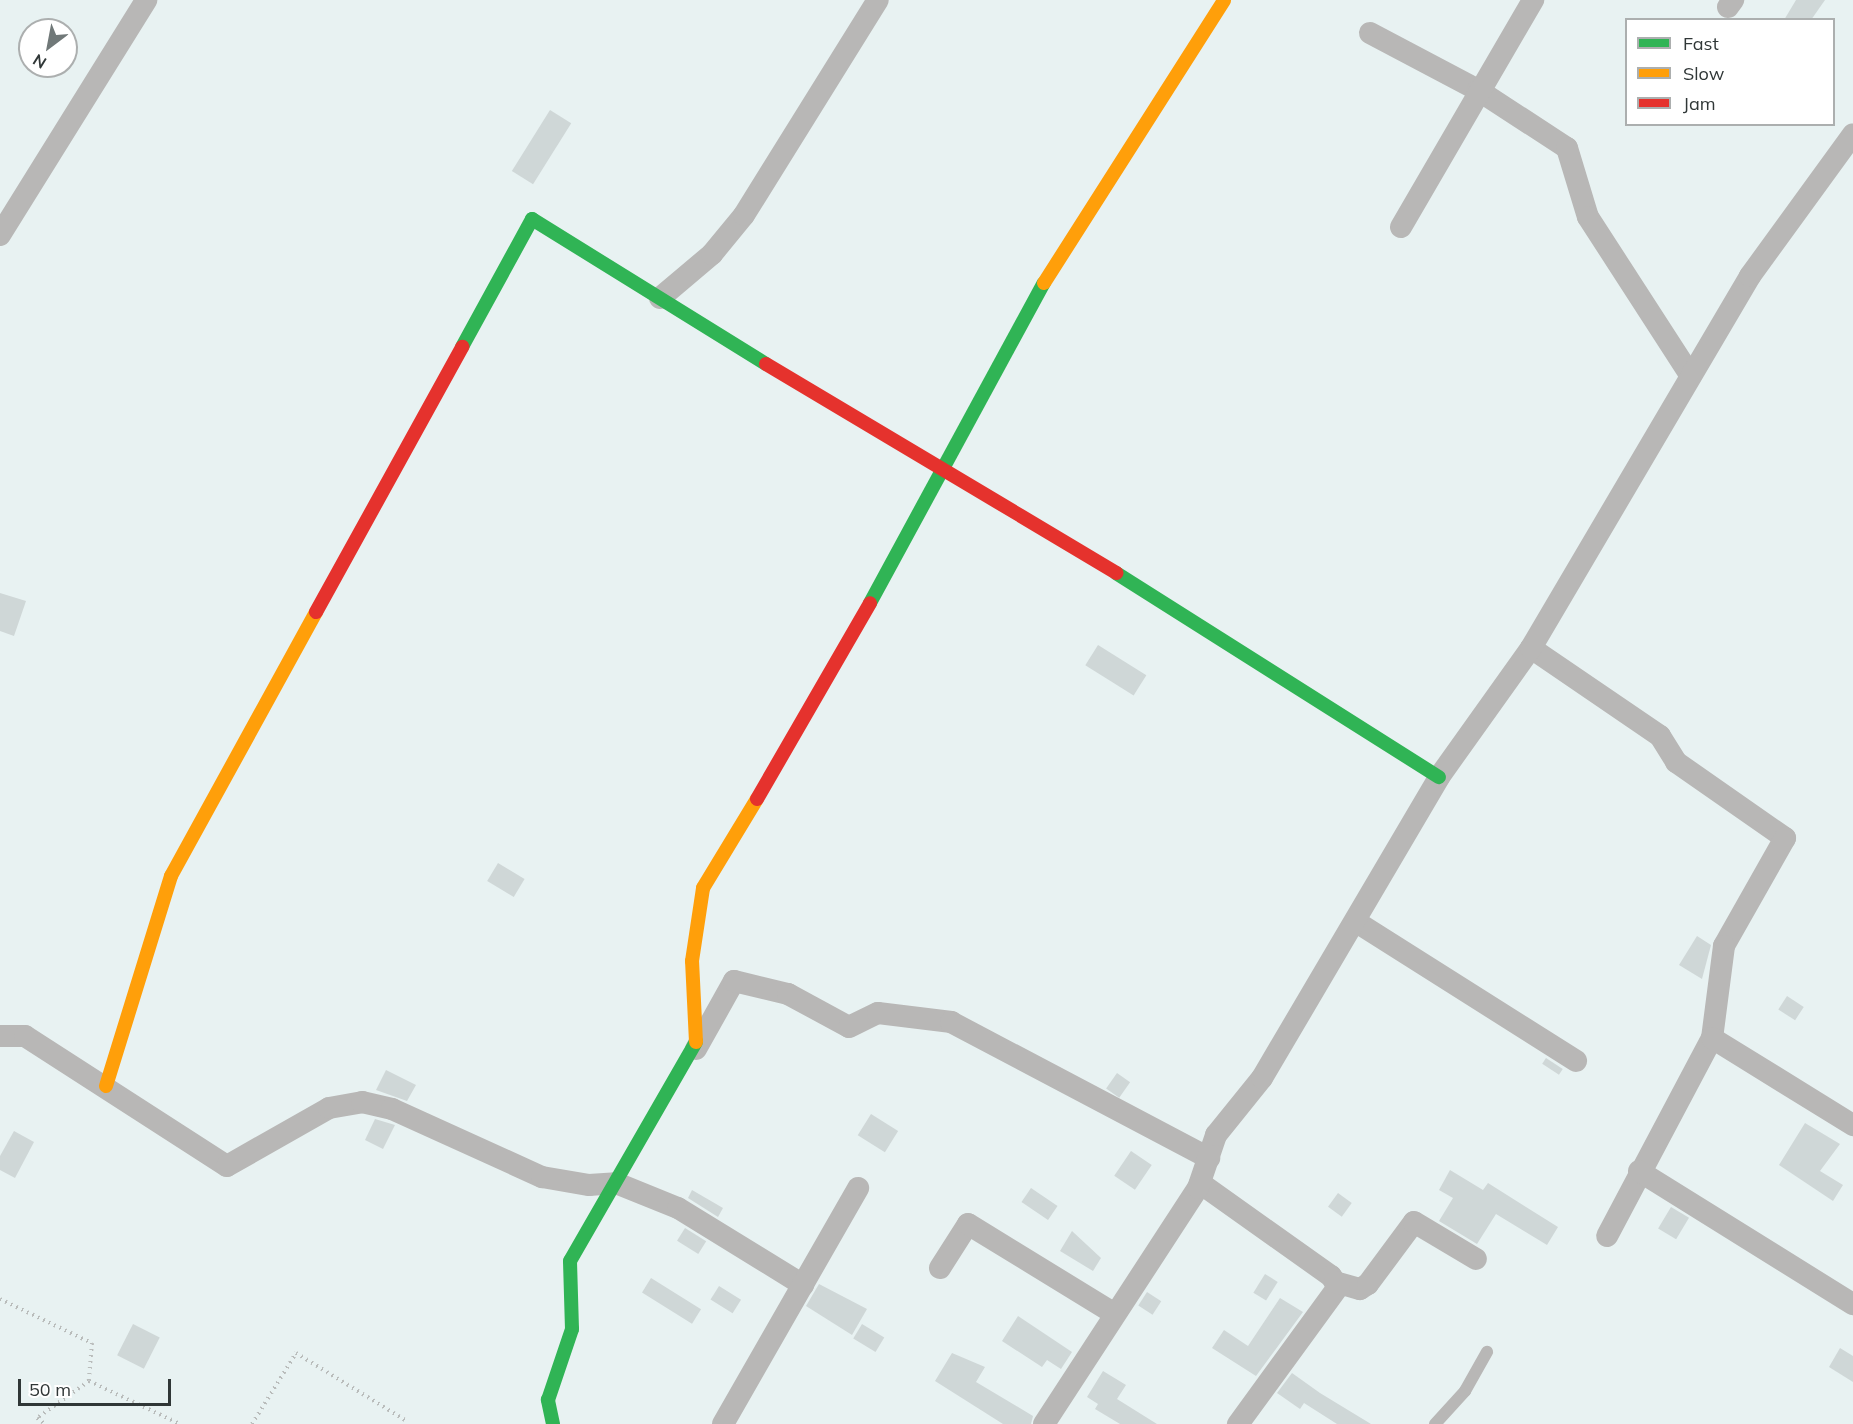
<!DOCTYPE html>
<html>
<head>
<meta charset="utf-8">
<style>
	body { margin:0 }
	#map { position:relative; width:1853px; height:1424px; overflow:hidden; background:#e8f2f2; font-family:Mulish,sans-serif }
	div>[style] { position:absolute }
	.building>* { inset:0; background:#cfd7d7; transform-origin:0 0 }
	.path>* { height:4px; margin-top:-2px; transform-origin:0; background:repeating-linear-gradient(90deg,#b9bcbb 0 1.5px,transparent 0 6px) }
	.lane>* { height:12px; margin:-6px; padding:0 6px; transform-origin:6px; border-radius:6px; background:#b8b7b6 }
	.street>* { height:22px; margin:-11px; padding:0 11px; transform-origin:11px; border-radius:11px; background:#b8b7b6 }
	.fast>* { height:14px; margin:-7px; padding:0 7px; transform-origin:7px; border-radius:7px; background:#30b455 }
	.slow>* { height:14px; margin:-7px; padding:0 7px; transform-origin:7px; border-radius:7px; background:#ff9f0a }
	.jam>* { height:14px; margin:-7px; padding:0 7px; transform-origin:7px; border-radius:7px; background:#e5322d }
	span { translate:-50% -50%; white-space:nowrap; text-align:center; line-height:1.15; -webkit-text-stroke:5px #fff; paint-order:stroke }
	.legend { position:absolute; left:1625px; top:18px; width:210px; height:108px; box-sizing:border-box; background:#fff; border:2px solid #acafaf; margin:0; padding:8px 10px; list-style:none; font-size:18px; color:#303737 }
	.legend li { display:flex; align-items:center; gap:12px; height:30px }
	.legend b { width:30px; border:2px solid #acafaf }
	.north { position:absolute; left:18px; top:18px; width:60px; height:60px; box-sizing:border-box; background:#fff; border:2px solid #acafaf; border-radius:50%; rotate:212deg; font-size:16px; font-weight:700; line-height:24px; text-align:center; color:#303737 }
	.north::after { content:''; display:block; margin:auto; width:21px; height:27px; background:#707878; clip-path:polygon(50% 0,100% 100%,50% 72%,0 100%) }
	.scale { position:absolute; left:18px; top:1379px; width:153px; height:27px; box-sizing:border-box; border:3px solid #303737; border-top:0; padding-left:8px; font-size:18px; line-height:21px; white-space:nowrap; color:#303737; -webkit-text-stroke:4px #fff; paint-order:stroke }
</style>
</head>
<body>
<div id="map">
	<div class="building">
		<i style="clip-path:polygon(1796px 0,1825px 0,1811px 20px,1784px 20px)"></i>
		<i style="left:550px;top:110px;width:25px;height:72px;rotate:32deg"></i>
		<i style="clip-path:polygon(0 593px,26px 601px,14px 636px,0 631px)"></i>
		<i style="left:1098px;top:645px;width:57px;height:24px;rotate:32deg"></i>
		<i style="left:498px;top:863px;width:31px;height:21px;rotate:31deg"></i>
		<i style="clip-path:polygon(1697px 936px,1711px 945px,1702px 979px,1679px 965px)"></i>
		<i style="left:1787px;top:996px;width:20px;height:16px;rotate:33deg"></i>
		<i style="left:1546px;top:1058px;width:20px;height:7px;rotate:33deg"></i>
		<i style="clip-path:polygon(386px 1070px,416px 1085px,407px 1101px,376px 1090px)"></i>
		<i style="left:1117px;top:1073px;width:16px;height:19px;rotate:35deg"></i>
		<i style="left:871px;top:1114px;width:32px;height:25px;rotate:32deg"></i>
		<i style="clip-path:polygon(375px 1119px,395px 1125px,383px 1149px,365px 1140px)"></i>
		<i style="clip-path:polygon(1805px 1123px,1840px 1144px,1820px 1171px,1843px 1185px,1833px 1201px,1779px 1165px)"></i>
		<i style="clip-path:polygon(14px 1131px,34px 1142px,15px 1178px,0 1170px,0 1156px)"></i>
		<i style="left:1131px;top:1151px;width:25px;height:30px;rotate:34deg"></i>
		<i style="clip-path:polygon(1450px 1170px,1483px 1190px,1488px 1183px,1558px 1227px,1547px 1245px,1496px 1214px,1477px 1244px,1439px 1221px,1453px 1198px,1439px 1190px)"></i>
		<i style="left:1031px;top:1188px;width:32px;height:17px;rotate:34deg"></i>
		<i style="clip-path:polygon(692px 1190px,723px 1208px,718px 1217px,688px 1198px)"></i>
		<i style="left:1338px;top:1193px;width:17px;height:17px;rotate:36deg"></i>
		<i style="left:1671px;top:1207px;width:21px;height:25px;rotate:31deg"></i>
		<i style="left:685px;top:1228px;width:25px;height:15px;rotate:32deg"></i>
		<i style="clip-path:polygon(1072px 1231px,1101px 1258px,1093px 1271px,1060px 1251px)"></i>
		<i style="left:1265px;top:1274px;width:15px;height:22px;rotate:32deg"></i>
		<i style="left:651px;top:1278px;width:59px;height:17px;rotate:32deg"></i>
		<i style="clip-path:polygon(819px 1284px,867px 1309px,852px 1335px,806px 1306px)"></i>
		<i style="left:719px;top:1286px;width:26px;height:16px;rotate:32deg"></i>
		<i style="left:1147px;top:1292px;width:17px;height:16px;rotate:33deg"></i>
		<i style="clip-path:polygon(1280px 1298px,1303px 1312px,1256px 1376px,1212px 1348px,1224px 1330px,1248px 1346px)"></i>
		<i style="clip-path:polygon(1018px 1316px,1072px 1352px,1061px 1369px,1047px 1360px,1042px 1367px,1002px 1341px)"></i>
		<i style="left:133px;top:1324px;width:30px;height:35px;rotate:27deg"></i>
		<i style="left:862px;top:1324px;width:26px;height:17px;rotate:31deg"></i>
		<i style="clip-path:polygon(1840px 1348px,1853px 1356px,1853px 1382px,1829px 1367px)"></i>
		<i style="clip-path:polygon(952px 1353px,985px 1367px,976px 1382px,1033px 1416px,1031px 1424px,1003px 1424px,935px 1381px)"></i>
		<i style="clip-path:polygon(1103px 1371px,1126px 1385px,1117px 1399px,1157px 1424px,1120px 1424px,1095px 1409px,1098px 1404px,1087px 1397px)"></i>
		<i style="clip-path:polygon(1292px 1373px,1320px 1393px,1371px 1424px,1337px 1424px,1304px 1403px,1300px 1409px,1277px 1393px)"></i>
	</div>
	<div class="path">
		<i style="left:0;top:1299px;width:102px;rotate:25.6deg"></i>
		<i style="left:92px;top:1343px;width:38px;rotate:95deg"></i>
		<i style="left:89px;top:1381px;width:64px;rotate:144.6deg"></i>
		<i style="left:37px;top:1418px;width:10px;rotate:37deg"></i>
		<i style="left:89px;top:1381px;width:101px;rotate:25.3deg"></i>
		<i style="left:252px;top:1424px;width:84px;rotate:-58.2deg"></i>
		<i style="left:296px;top:1353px;width:128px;rotate:31.6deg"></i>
	</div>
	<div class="lane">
		<i style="left:1435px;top:1424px;width:45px;rotate:-47.7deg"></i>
		<i style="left:1465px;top:1391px;width:45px;rotate:-60.6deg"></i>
	</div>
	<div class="street">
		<i style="left:1728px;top:7px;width:9px;rotate:-54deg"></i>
		<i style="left:1370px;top:33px;width:122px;rotate:27.8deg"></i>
		<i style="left:1478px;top:90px;width:106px;rotate:33.1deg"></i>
		<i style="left:1567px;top:148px;width:72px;rotate:73.1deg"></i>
		<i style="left:1588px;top:217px;width:189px;rotate:57.1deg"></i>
		<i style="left:1401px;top:227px;width:263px;rotate:-59.8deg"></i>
		<i style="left:0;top:235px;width:277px;rotate:-58.1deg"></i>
		<i style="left:660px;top:298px;width:68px;rotate:-40.2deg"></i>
		<i style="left:712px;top:254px;width:50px;rotate:-50.6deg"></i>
		<i style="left:744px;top:215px;width:253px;rotate:-58.1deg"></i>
		<i style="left:1531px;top:648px;width:156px;rotate:34.3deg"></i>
		<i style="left:1660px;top:736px;width:31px;rotate:58deg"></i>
		<i style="left:1676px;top:762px;width:133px;rotate:34.9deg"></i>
		<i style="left:1785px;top:838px;width:124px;rotate:119.5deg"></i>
		<i style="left:1724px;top:946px;width:93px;rotate:97.4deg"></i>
		<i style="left:1712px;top:1038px;width:224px;rotate:117.9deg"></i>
		<i style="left:1358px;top:923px;width:258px;rotate:32.3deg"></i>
		<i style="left:0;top:1036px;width:25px"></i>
		<i style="left:25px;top:1036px;width:240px;rotate:32.8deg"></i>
		<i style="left:227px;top:1166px;width:117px;rotate:-29.6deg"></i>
		<i style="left:329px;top:1108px;width:34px;rotate:-10deg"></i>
		<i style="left:362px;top:1102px;width:31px;rotate:13deg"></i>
		<i style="left:392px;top:1109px;width:165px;rotate:24.4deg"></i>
		<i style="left:542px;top:1177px;width:48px;rotate:9.7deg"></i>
		<i style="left:589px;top:1185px;width:27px;rotate:-4deg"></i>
		<i style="left:616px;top:1183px;width:67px;rotate:22deg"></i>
		<i style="left:678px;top:1208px;width:147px;rotate:31.6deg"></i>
		<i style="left:1712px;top:1038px;width:166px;rotate:31.7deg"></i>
		<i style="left:696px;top:1049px;width:78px;rotate:-60.8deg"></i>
		<i style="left:734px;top:981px;width:56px;rotate:13.5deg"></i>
		<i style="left:788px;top:994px;width:69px;rotate:28.4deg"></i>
		<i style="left:849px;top:1027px;width:32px;rotate:-26deg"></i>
		<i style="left:878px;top:1013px;width:74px;rotate:7deg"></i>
		<i style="left:951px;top:1022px;width:292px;rotate:27.8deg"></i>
		<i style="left:1639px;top:1171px;width:252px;rotate:31.9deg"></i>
		<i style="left:1200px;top:1183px;width:161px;rotate:35.4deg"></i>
		<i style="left:1331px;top:1276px;width:13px;rotate:58deg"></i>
		<i style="left:1338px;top:1287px;width:170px;rotate:126.1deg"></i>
		<i style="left:940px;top:1268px;width:52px;rotate:-57.5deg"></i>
		<i style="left:968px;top:1224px;width:172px;rotate:31.5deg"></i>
		<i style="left:1335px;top:1282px;width:26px;rotate:16deg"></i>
		<i style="left:1360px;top:1289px;width:9px;rotate:-32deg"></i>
		<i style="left:1368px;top:1284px;width:77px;rotate:-53.4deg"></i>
		<i style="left:1414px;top:1222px;width:72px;rotate:30.8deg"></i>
		<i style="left:723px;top:1424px;width:272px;rotate:-60.2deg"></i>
		<i style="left:1044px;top:1424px;width:282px;rotate:-56.9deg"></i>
		<i style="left:1198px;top:1188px;width:56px;rotate:-71.2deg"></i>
		<i style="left:1216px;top:1135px;width:73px;rotate:-51.1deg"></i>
		<i style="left:1262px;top:1078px;width:349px;rotate:-59.5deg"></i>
		<i style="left:1439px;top:777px;width:158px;rotate:-54.5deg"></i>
		<i style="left:1531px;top:648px;width:432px;rotate:-59.5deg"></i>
		<i style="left:1750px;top:276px;width:175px;rotate:-54deg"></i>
	</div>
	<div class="fast">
		<i style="left:462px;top:347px;width:146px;rotate:-61.3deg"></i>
		<i style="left:532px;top:219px;width:275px;rotate:31.8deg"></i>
		<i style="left:1116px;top:573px;width:382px;rotate:32.3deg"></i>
		<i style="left:870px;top:603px;width:364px;rotate:-61.5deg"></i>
		<i style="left:553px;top:1424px;width:25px;rotate:-102deg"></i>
		<i style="left:548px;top:1400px;width:75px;rotate:-71.3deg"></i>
		<i style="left:572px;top:1329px;width:68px;rotate:-91.7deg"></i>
		<i style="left:570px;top:1261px;width:253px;rotate:-60.1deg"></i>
	</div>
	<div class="slow">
		<i style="left:1044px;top:283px;width:335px;rotate:-57.5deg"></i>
		<i style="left:696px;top:1042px;width:81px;rotate:-92.8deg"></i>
		<i style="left:692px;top:961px;width:74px;rotate:-81.4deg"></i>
		<i style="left:703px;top:888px;width:104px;rotate:-58.8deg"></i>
		<i style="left:106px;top:1086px;width:220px;rotate:-72.8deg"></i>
		<i style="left:171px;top:876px;width:301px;rotate:-61.2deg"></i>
	</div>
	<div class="jam">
		<i style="left:766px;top:364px;width:408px;rotate:30.8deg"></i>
		<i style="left:316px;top:612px;width:303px;rotate:-61.1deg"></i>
		<i style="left:757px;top:799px;width:226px;rotate:-60deg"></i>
	</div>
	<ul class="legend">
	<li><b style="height:8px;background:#30b455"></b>Fast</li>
	<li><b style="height:8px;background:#ff9f0a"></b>Slow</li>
	<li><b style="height:8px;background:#e5322d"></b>Jam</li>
	</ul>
	<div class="north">N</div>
	<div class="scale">50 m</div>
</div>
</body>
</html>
